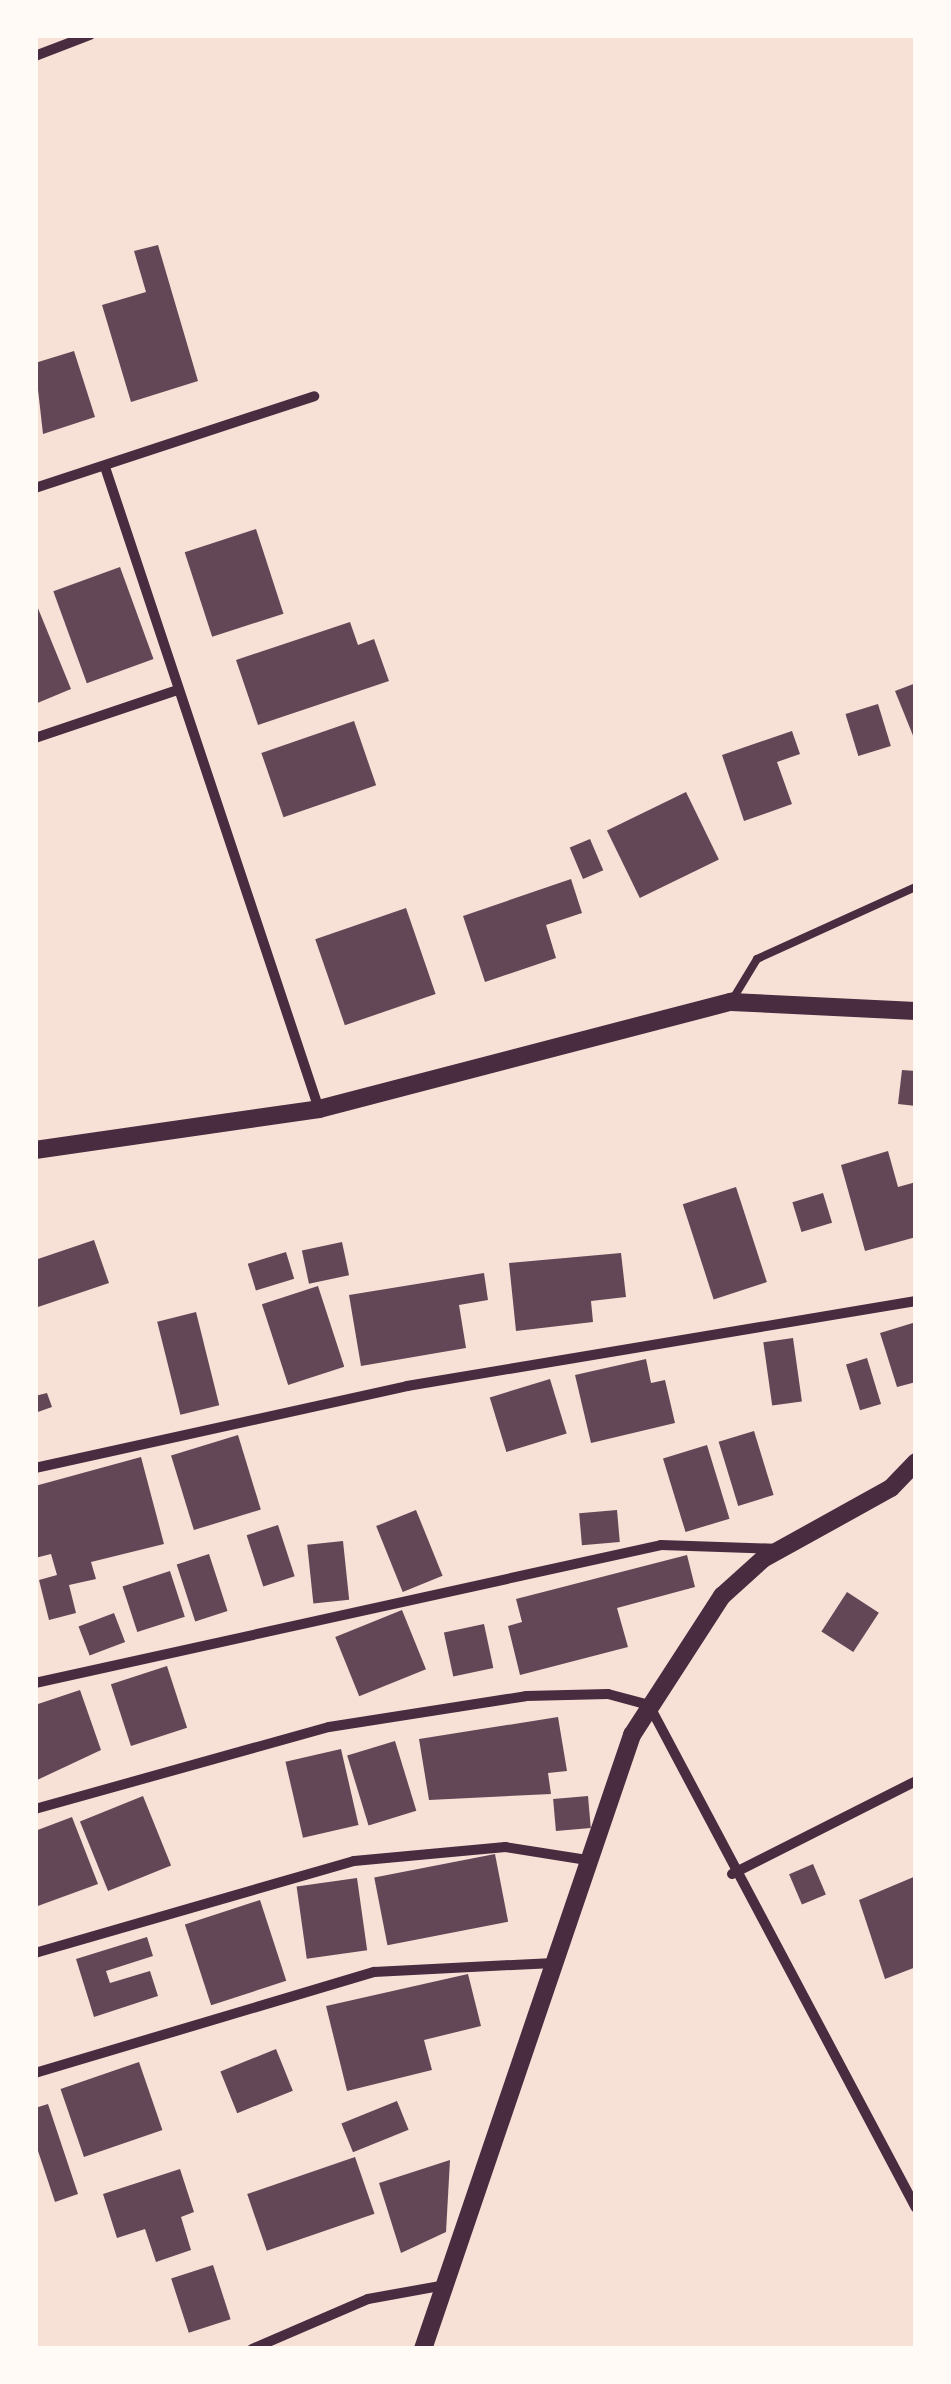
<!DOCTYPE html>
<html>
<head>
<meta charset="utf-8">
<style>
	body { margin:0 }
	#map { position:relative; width:951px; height:2384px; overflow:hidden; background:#f7e1d7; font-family:"Archivo Narrow",sans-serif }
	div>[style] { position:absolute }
	.building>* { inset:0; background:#644757; transform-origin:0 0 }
	.service>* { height:8px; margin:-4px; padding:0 4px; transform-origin:4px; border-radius:4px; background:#4a2c40 }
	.minor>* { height:10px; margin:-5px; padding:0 5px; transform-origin:5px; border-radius:5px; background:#4a2c40 }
	.tertiary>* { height:18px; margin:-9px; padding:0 9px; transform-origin:9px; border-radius:9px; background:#4a2c40 }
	span { translate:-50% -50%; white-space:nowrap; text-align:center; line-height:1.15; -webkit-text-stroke:9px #fffaf5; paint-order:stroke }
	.frame { position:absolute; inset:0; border:38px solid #fffaf5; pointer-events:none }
</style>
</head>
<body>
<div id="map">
	<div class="building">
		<i style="clip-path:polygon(158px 245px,198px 381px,131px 402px,102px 305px,146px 292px,134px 251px)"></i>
		<i style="clip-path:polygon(74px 351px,95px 417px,43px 434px,35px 363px)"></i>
		<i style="left:256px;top:529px;width:89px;height:75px;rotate:72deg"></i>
		<i style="left:120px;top:567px;width:98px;height:71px;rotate:70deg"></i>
		<i style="clip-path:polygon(35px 601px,71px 689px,35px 704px)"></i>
		<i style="clip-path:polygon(350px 622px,358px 645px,374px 639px,389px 681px,258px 725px,236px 660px)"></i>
		<i style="clip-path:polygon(916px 683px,916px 743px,895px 691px)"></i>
		<i style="left:878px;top:704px;width:44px;height:34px;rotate:73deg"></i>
		<i style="left:354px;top:721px;width:68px;height:98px;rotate:71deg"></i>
		<i style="clip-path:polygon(792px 731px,800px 754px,777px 762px,792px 804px,744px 821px,722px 755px)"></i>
		<i style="left:686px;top:792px;width:75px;height:88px;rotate:64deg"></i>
		<i style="left:590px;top:839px;width:34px;height:22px;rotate:67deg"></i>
		<i style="clip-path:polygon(571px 879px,582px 913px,546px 925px,556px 958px,485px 982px,463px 916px)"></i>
		<i style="left:406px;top:908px;width:91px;height:96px;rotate:71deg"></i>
		<i style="clip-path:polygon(902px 1070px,916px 1071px,916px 1106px,898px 1104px)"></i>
		<i style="clip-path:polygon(888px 1151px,898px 1187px,916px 1182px,916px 1237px,865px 1251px,841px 1165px)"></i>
		<i style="left:736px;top:1187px;width:100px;height:56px;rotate:72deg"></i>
		<i style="left:823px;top:1193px;width:31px;height:32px;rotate:73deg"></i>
		<i style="clip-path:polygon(94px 1240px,109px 1283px,35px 1308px,35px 1260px)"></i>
		<i style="left:342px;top:1242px;width:34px;height:41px;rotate:78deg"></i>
		<i style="left:286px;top:1252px;width:28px;height:40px;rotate:73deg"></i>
		<i style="clip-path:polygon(621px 1253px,626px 1297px,591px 1301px,593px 1322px,516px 1331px,509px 1263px)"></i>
		<i style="clip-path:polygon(484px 1273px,488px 1300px,459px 1305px,466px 1348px,361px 1366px,349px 1295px)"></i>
		<i style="left:318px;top:1286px;width:85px;height:59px;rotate:72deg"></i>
		<i style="left:196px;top:1312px;width:96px;height:40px;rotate:76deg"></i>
		<i style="clip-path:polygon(916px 1322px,916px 1382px,897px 1387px,880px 1333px)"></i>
		<i style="left:793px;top:1338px;width:64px;height:30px;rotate:82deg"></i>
		<i style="left:867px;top:1358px;width:48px;height:22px;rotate:73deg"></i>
		<i style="clip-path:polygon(646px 1359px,651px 1383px,665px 1380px,675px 1423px,591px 1443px,575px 1375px)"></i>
		<i style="left:550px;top:1379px;width:57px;height:63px;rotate:73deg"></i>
		<i style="clip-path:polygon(47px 1393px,52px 1407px,35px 1413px,35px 1396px)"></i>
		<i style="left:754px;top:1431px;width:67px;height:37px;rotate:73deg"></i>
		<i style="left:238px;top:1435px;width:78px;height:70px;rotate:73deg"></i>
		<i style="left:707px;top:1445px;width:77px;height:46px;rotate:73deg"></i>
		<i style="clip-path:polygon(141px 1457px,164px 1544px,91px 1562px,96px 1579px,69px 1585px,76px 1613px,49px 1620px,39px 1580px,57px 1575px,51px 1554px,35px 1558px,35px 1486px)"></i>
		<i style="left:416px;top:1510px;width:71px;height:43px;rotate:68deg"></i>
		<i style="left:617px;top:1510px;width:32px;height:38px;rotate:85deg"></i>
		<i style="left:278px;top:1525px;width:54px;height:33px;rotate:72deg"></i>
		<i style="left:343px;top:1541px;width:59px;height:36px;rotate:84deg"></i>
		<i style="left:209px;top:1554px;width:60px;height:34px;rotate:72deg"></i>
		<i style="clip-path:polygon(687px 1555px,695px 1587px,617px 1608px,628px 1647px,520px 1675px,508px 1626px,522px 1622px,516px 1599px)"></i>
		<i style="left:170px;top:1571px;width:48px;height:50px;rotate:72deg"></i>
		<i style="left:847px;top:1592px;width:38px;height:47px;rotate:33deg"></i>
		<i style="left:402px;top:1610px;width:64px;height:72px;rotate:68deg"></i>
		<i style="left:114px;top:1613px;width:31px;height:38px;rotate:69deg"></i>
		<i style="left:484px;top:1624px;width:45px;height:41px;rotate:78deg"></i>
		<i style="left:167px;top:1666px;width:65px;height:59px;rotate:72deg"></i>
		<i style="clip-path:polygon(80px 1690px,101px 1750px,35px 1781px,35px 1705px)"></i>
		<i style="clip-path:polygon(558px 1717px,567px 1771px,548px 1773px,551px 1794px,429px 1800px,419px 1739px)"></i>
		<i style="left:395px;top:1741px;width:73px;height:50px;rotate:73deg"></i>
		<i style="left:341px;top:1749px;width:78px;height:57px;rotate:77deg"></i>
		<i style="left:143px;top:1796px;width:75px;height:68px;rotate:68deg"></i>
		<i style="left:588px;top:1796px;width:32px;height:35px;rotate:85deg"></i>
		<i style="clip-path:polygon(72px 1817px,98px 1884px,35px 1907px,35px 1831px)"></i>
		<i style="left:495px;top:1854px;width:69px;height:123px;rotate:79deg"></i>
		<i style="left:813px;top:1864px;width:33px;height:26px;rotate:67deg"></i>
		<i style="clip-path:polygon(916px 1876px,916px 1967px,885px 1979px,859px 1900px)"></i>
		<i style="left:357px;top:1878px;width:73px;height:61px;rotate:82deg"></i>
		<i style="left:260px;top:1900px;width:85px;height:79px;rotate:72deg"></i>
		<i style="clip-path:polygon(147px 1937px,153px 1956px,106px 1971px,110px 1983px,150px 1971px,158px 1996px,94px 2017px,76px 1959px)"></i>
		<i style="clip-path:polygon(468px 1974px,481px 2026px,424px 2040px,432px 2070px,347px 2091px,326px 2006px)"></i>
		<i style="left:276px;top:2049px;width:45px;height:60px;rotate:68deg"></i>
		<i style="left:139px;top:2062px;width:72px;height:83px;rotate:71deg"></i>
		<i style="left:397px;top:2101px;width:31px;height:60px;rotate:68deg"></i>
		<i style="clip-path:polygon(48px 2104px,78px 2194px,55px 2202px,35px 2142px,35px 2108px)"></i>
		<i style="left:355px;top:2157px;width:60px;height:114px;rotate:71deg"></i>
		<i style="clip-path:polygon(450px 2160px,446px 2232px,401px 2253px,379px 2183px)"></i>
		<i style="clip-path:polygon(180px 2169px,194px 2212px,181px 2217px,191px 2250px,156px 2262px,145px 2229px,117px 2238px,103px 2194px)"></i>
		<i style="left:213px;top:2265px;width:57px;height:44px;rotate:72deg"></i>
	</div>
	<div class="service">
		<i style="left:731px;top:1002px;width:50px;rotate:-58.8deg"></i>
		<i style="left:757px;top:959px;width:175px;rotate:-24.4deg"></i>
	</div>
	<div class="minor">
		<i style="left:35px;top:56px;width:59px;rotate:-20.9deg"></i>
		<i style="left:105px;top:467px;width:677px;rotate:71.57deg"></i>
		<i style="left:35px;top:488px;width:294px;rotate:-18.2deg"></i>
		<i style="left:35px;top:738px;width:148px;rotate:-18.6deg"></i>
		<i style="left:35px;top:1468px;width:381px;rotate:-12.4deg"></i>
		<i style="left:407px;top:1386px;width:516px;rotate:-9.48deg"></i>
		<i style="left:35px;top:1683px;width:641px;rotate:-12.43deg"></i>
		<i style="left:661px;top:1545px;width:118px;rotate:1.9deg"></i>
		<i style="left:35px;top:1809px;width:305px;rotate:-15.6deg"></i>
		<i style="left:329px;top:1727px;width:199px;rotate:-8.9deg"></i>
		<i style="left:526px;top:1696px;width:82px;rotate:-1.4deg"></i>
		<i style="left:608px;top:1694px;width:42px;rotate:15deg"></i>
		<i style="left:649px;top:1705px;width:569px;rotate:62.04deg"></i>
		<i style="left:732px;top:1874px;width:206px;rotate:-26.8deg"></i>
		<i style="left:35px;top:1953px;width:332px;rotate:-16.1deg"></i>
		<i style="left:354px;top:1861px;width:152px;rotate:-5.3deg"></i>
		<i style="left:505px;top:1847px;width:83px;rotate:9deg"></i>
		<i style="left:35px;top:2073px;width:354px;rotate:-16.6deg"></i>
		<i style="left:374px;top:1972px;width:180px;rotate:-2.9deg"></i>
		<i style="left:252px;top:2349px;width:126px;rotate:-23.3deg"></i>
		<i style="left:368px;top:2299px;width:78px;rotate:-10.3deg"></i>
	</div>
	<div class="tertiary">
		<i style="left:35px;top:1150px;width:287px;rotate:-8.2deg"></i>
		<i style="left:319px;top:1109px;width:426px;rotate:-14.6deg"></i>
		<i style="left:731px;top:1002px;width:185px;rotate:2.8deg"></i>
		<i style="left:423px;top:2349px;width:649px;rotate:-71.2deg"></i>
		<i style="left:632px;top:1735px;width:166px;rotate:-57.1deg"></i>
		<i style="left:722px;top:1596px;width:55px;rotate:-42.1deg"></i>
		<i style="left:763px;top:1559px;width:146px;rotate:-29deg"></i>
		<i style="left:891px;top:1488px;width:36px;rotate:-46deg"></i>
	</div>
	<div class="frame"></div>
</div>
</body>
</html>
